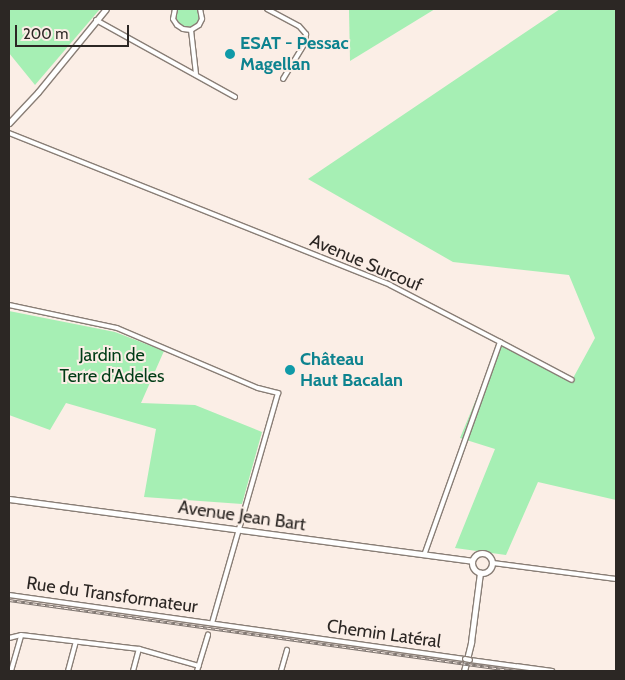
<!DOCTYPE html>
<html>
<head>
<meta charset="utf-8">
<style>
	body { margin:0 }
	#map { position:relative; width:625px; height:680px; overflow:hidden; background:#fbeee6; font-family:Cabin,sans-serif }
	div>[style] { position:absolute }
	.green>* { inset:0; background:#a6efb4 }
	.roads { filter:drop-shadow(1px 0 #897e76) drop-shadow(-1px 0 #897e76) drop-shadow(0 1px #897e76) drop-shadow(0 -1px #897e76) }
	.minor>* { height:4px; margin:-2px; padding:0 2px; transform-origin:2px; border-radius:2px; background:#fff }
	.tertiary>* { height:5px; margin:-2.5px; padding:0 2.5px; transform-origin:2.5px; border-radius:2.5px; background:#fff }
	.tertiary>.ring { margin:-2.5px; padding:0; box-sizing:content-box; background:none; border:5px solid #fff; border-radius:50% }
	.rail>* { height:3px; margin-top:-1.5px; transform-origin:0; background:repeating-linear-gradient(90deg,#fbeee6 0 4px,#7d746f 0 8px); box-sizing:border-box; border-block:1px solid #7d746f }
	.bridges { filter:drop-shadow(1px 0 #897e76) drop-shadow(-1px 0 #897e76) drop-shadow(0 1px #897e76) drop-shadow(0 -1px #897e76) }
	.minor-bridge>* { height:4px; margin:-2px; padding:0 2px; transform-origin:2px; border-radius:2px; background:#fff }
	.dots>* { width:14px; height:14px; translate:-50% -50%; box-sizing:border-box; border:2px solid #fbeee6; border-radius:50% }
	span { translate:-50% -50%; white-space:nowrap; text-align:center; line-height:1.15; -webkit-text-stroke:4px #fbeee6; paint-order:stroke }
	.culture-label { font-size:18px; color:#0d838f; font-weight:700 }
	.left { translate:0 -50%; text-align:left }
	.street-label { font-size:18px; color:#2c2724 }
	.park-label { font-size:18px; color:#003c16 }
	.frame { position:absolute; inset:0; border:10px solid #2c2724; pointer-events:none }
	.scale { position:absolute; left:15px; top:25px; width:114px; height:22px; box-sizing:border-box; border:2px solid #2c2724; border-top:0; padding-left:6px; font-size:15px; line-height:18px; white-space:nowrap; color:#2c2724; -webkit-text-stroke:4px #fbeee6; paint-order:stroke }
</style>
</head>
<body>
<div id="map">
	<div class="green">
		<i style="clip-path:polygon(9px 9px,100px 9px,35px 85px,9px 53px)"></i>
		<i style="clip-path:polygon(178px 9px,198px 9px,199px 21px,190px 28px,182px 26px,176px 20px)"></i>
		<i style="clip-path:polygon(349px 9px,435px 9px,350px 61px)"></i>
		<i style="clip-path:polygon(560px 9px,616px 9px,616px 500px,538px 482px,506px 555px,455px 548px,495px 449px,460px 438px,500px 342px,572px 380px,595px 338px,569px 275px,453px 262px,308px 179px)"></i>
		<i style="clip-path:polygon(9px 311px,115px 332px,164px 351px,141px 403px,195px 405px,262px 432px,242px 504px,144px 497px,156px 429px,66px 403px,50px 430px,9px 415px)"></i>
	</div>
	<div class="roads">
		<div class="minor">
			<i style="left:175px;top:9px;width:10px;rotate:101deg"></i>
			<i style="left:173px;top:19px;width:7px;rotate:56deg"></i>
			<i style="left:177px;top:25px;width:7px;rotate:34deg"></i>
			<i style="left:183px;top:29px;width:8px;rotate:7deg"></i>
			<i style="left:191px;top:30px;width:9px;rotate:-32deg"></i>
			<i style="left:199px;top:25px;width:7px;rotate:-63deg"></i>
			<i style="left:202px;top:19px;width:10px;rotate:-101deg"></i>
			<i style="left:267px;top:9px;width:36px;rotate:28deg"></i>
			<i style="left:299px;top:26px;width:11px;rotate:49deg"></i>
			<i style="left:306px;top:34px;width:9px;rotate:96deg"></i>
			<i style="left:305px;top:43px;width:42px;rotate:121.4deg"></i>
			<i style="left:96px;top:20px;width:159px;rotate:29deg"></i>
			<i style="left:191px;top:30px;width:44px;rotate:83.5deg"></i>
			<i style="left:9px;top:133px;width:410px;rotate:21.7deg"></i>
			<i style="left:390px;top:285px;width:124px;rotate:27.4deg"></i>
			<i style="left:500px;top:342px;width:226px;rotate:109.6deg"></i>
			<i style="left:9px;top:305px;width:110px;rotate:12deg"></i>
			<i style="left:117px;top:328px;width:153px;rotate:23.1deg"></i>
			<i style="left:258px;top:388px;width:21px;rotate:14deg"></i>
			<i style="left:278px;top:393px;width:239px;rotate:106deg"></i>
			<i style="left:500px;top:342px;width:81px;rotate:27.8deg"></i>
			<i style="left:493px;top:563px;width:124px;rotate:7.4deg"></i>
			<i style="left:9px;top:595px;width:460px;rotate:8deg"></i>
			<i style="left:9px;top:638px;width:12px;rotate:-14deg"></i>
			<i style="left:21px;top:635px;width:119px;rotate:6.8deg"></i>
			<i style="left:139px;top:649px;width:62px;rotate:15.8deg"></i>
			<i style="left:470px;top:660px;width:83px;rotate:7.6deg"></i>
			<i style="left:11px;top:671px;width:37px;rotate:-74deg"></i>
			<i style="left:68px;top:671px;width:30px;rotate:-75deg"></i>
			<i style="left:133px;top:671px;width:23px;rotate:-75deg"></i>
			<i style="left:197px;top:671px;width:38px;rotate:-73deg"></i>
			<i style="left:281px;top:671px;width:22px;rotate:-74deg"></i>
		</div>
		<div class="tertiary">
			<i style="left:9px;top:123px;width:42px;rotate:-46.9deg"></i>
			<i style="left:38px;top:92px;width:107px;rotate:-50.7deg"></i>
			<i style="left:9px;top:499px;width:467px;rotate:7.6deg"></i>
			<i class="ring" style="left:472px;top:553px;width:15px;height:15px"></i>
			<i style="left:464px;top:671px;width:30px;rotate:-76deg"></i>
			<i style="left:471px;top:642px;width:70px;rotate:-82.6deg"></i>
		</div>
	</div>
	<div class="rail">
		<i style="left:9px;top:600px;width:513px;rotate:7.96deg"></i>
	</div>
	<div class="bridges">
		<div class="minor-bridge">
			<i style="left:465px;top:659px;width:5px;rotate:11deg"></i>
		</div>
	</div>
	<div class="dots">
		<i style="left:230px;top:54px;background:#0f9aa8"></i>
		<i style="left:290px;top:370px;background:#0f9aa8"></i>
	</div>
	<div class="culture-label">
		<span class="left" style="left:240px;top:54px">ESAT - Pessac<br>Magellan</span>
		<span class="left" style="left:300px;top:370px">Château<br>Haut Bacalan</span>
	</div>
	<div class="street-label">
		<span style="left:366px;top:263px;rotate:23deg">Avenue Surcouf</span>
		<span style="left:242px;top:516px;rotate:8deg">Avenue Jean Bart</span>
		<span style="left:112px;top:595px;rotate:8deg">Rue du Transformateur</span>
		<span style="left:384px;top:634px;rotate:8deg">Chemin Latéral</span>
	</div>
	<div class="park-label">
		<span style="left:112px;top:366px">Jardin de<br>Terre d'Adeles</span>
	</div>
	<div class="frame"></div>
	<div class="scale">200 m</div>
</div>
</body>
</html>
